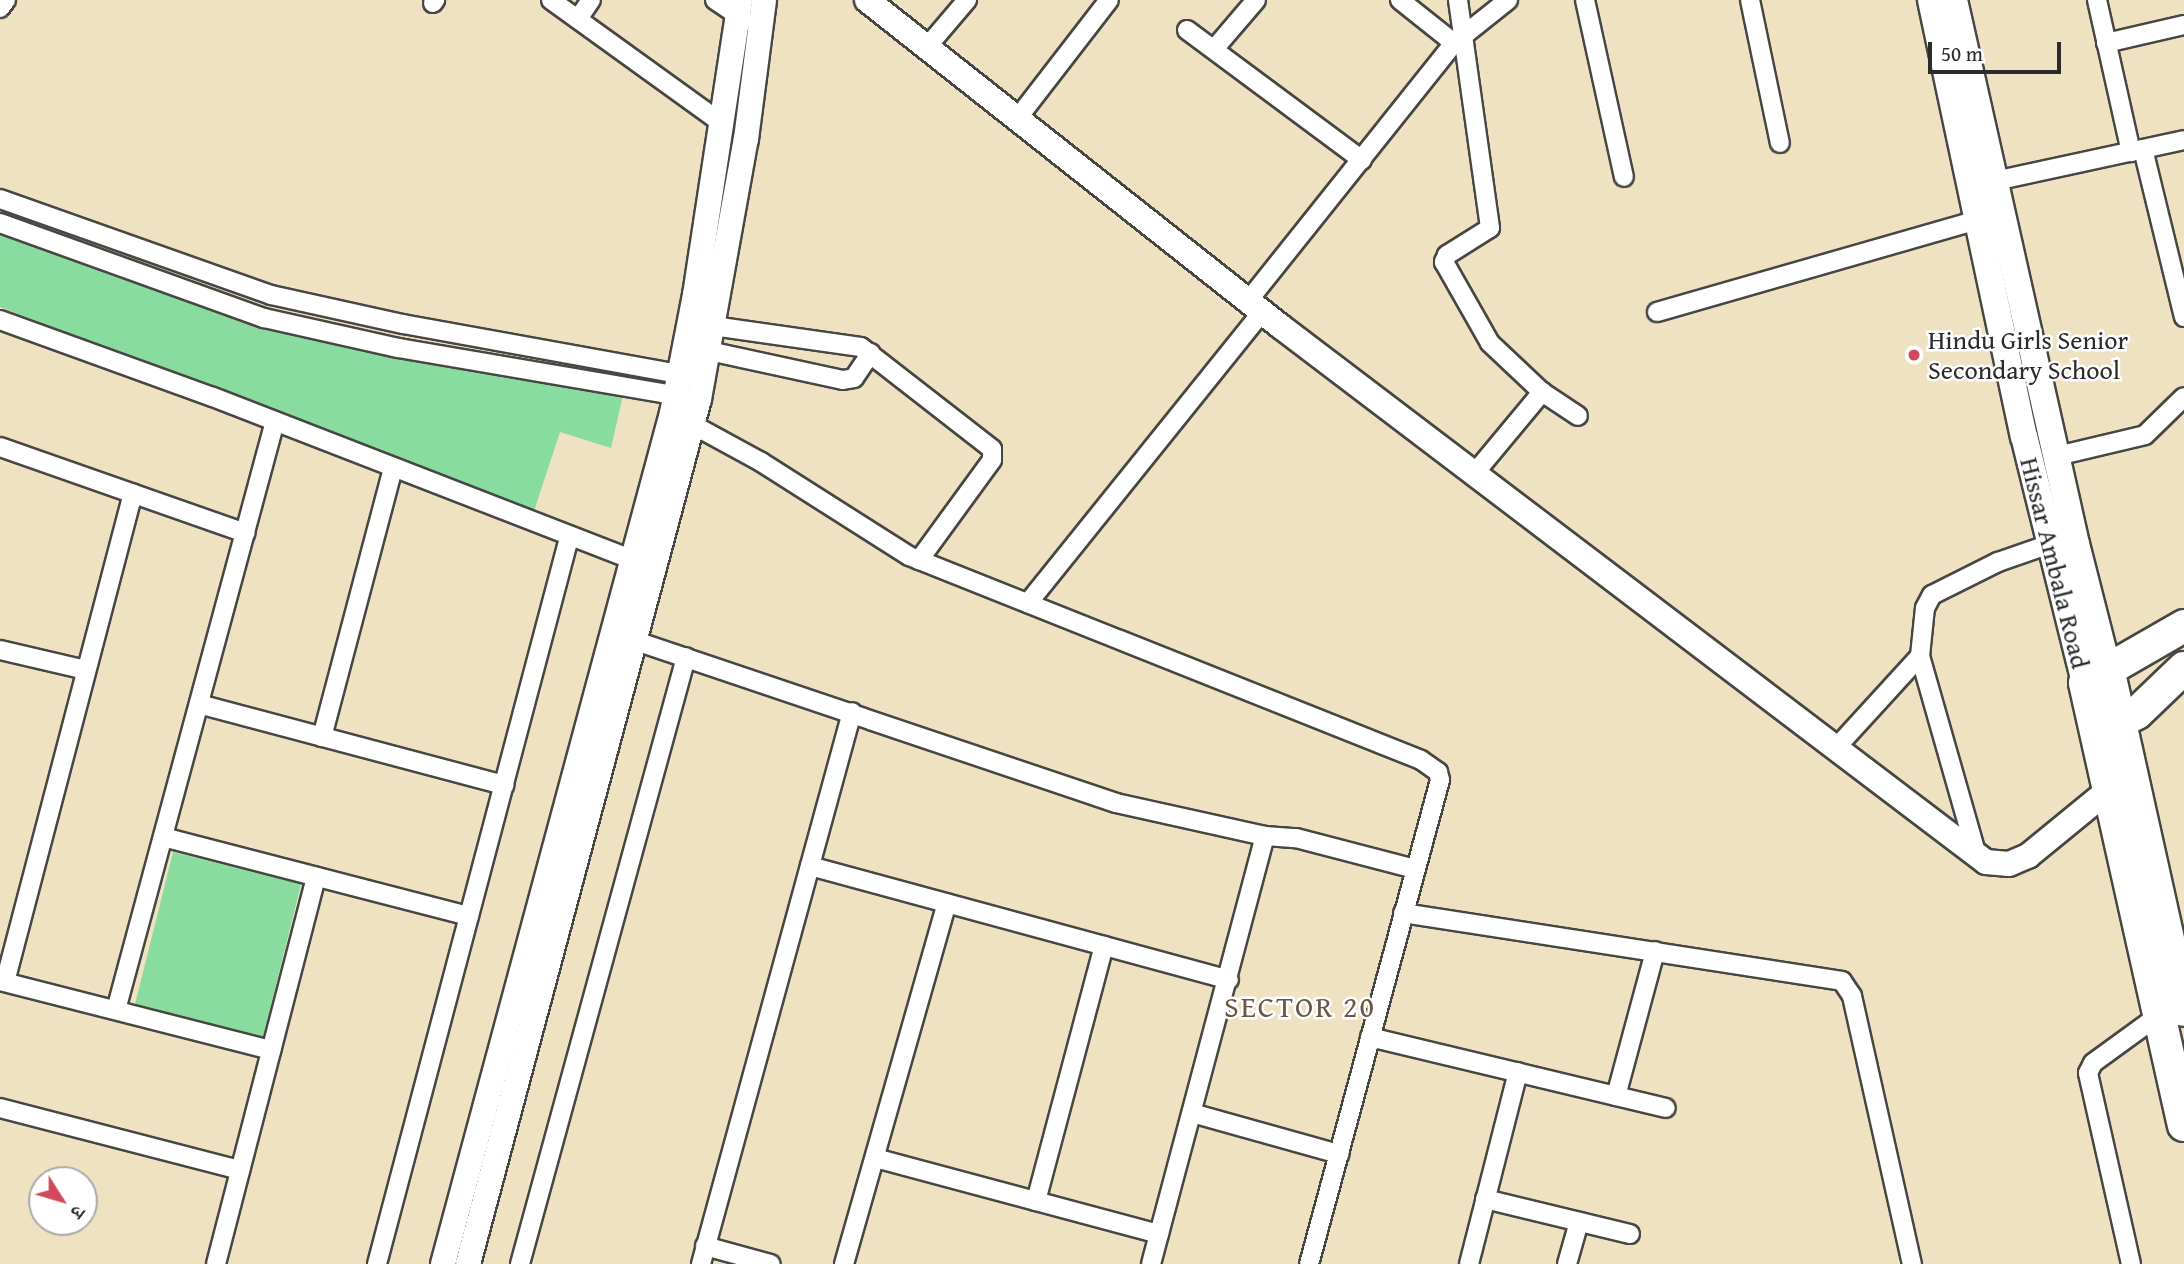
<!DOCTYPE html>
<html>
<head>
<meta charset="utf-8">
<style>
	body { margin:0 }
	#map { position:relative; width:2184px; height:1264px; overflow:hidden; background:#efe2c2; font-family:"Gentium Book Plus","Noto Serif Devanagari",serif }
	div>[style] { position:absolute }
	.green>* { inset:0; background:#88dc9f; transform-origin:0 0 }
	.roads { filter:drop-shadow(2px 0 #484642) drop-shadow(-2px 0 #484642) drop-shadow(0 2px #484642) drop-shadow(0 -2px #484642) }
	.street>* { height:18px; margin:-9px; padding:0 9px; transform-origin:9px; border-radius:9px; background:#fff }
	.secondary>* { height:24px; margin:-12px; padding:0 12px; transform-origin:12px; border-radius:12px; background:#fff }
	.primary>* { height:26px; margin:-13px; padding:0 13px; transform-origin:13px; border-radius:13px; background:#fff }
	.highway>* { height:32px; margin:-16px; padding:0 16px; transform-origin:16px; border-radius:16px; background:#fff }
	.dots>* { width:19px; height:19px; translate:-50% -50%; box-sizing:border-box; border:4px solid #fff; border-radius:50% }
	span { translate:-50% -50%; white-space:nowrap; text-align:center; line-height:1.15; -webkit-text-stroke:5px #fff; paint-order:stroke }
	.poi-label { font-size:26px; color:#2b2b2b }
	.left { translate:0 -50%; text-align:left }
	.street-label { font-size:26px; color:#2b2b2b }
	.quarter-label { font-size:30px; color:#685748; letter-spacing:2px }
	.north { position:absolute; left:28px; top:1166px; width:70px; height:70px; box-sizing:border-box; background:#fff; border:2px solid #aaa; border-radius:50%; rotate:127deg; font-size:19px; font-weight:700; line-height:28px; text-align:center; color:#2b2b2b }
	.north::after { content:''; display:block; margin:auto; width:24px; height:32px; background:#d1495b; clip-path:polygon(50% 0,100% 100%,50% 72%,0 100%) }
	.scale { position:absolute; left:1928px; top:42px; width:133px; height:32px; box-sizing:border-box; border:4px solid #2b2b2b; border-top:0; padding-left:9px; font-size:21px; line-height:24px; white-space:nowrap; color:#2b2b2b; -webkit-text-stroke:5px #fff; paint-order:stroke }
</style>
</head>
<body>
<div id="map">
	<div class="green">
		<i style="clip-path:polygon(0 235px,271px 327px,623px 395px,611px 448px,560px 432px,534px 511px,0 307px)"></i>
		<i style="left:173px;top:852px;width:132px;height:159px;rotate:14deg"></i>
	</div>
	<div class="roads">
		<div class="street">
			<i style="left:551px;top:0;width:212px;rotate:35.8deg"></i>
			<i style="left:715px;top:0;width:36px;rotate:34deg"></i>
			<i style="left:1400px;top:0;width:69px;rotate:38.5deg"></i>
			<i style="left:1458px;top:0;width:230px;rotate:82deg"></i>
			<i style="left:1490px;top:228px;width:51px;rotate:147.9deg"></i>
			<i style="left:1447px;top:255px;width:8px;rotate:113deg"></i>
			<i style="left:1444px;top:262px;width:93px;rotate:60.4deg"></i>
			<i style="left:1490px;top:343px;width:71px;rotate:43.3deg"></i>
			<i style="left:1542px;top:392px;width:43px;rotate:33.7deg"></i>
			<i style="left:1585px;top:0;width:181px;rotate:77.6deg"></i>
			<i style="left:1750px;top:0;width:146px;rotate:78.2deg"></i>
			<i style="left:2097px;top:0;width:156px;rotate:77.4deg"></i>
			<i style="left:433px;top:3px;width:4px;rotate:-56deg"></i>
			<i style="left:0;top:8px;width:10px;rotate:-53deg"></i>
			<i style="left:578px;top:19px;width:23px;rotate:-56deg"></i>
			<i style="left:1187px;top:30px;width:218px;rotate:36.6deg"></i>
			<i style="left:2106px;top:43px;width:80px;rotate:-13deg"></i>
			<i style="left:927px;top:47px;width:62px;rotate:-49.6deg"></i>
			<i style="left:1215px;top:48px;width:63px;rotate:-49.5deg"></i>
			<i style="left:1017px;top:119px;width:150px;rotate:-52.3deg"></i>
			<i style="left:2143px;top:149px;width:173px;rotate:76.3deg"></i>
			<i style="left:1995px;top:181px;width:193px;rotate:-12.2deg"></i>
			<i style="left:0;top:199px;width:288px;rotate:19.5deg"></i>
			<i style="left:271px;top:295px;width:135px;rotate:12.4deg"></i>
			<i style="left:403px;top:324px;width:292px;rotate:10.3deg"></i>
			<i style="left:0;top:223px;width:281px;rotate:19.8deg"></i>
			<i style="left:264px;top:318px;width:137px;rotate:12.6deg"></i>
			<i style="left:398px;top:348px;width:292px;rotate:9.7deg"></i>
			<i style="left:1248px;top:301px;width:330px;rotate:-51.4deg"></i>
			<i style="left:1454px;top:43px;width:69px;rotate:-38.5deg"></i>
			<i style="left:1657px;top:312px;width:344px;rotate:-16deg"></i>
			<i style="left:0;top:320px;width:226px;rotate:19.9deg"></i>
			<i style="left:213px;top:397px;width:459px;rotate:21.2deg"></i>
			<i style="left:713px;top:326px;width:149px;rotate:8.1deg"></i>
			<i style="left:861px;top:347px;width:166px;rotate:37.9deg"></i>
			<i style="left:992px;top:449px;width:11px;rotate:90deg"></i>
			<i style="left:992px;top:460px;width:124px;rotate:126.1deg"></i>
			<i style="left:709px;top:351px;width:137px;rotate:12.2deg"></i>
			<i style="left:843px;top:380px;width:11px;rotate:-10deg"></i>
			<i style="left:854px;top:378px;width:30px;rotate:-56deg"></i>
			<i style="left:684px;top:420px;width:88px;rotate:28.6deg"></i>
			<i style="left:761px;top:462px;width:175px;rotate:32.4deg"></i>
			<i style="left:909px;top:556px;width:551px;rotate:21.72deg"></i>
			<i style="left:1421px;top:760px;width:21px;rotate:35deg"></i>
			<i style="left:1438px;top:772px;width:8px;rotate:76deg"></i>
			<i style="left:1440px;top:780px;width:501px;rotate:105.14deg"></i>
			<i style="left:0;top:447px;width:260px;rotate:19.3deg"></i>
			<i style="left:2057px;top:456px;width:90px;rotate:-13.4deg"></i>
			<i style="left:2145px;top:435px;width:54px;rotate:-44.3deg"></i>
			<i style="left:1474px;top:474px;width:107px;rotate:-50.3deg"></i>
			<i style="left:1028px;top:603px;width:373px;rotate:-51.2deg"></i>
			<i style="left:624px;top:637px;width:519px;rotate:18.64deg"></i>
			<i style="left:1116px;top:803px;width:153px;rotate:12.5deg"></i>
			<i style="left:1265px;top:836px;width:31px;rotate:4deg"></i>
			<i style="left:1296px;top:838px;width:123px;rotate:14.6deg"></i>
			<i style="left:0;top:650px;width:88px;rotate:13.1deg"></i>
			<i style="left:1920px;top:656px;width:208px;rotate:74.1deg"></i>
			<i style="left:199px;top:704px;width:316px;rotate:14.9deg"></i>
			<i style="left:322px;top:737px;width:278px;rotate:-75.2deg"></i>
			<i style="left:1835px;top:749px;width:126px;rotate:-47.6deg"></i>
			<i style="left:1920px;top:656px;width:48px;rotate:-84.1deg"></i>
			<i style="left:1925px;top:608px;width:15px;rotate:-62deg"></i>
			<i style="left:1932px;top:595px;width:74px;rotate:-26.6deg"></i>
			<i style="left:1998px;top:562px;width:55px;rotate:-19.1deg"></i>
			<i style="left:163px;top:837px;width:316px;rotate:14.5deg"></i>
			<i style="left:810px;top:866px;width:434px;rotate:15.2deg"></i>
			<i style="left:1403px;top:913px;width:444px;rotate:8.8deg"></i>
			<i style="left:1842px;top:981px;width:18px;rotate:56deg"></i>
			<i style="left:1852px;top:996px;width:275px;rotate:77.4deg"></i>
			<i style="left:0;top:981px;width:280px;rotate:14.3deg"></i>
			<i style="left:5px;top:982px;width:505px;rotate:-75.33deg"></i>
			<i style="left:116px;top:1010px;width:610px;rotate:-74.89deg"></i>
			<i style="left:1370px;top:1037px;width:304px;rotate:13.5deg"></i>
			<i style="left:1616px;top:1096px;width:150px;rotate:-74.9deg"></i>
			<i style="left:0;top:1108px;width:248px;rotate:14.5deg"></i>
			<i style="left:1192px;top:1113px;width:153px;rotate:15.6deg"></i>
			<i style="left:875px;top:1158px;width:294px;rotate:15deg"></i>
			<i style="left:1485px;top:1199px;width:149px;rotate:13.6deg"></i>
			<i style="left:1036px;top:1201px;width:264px;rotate:-75.1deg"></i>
			<i style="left:705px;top:1246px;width:68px;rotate:15.3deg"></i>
			<i style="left:216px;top:1264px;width:400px;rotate:-75.5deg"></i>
			<i style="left:377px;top:1264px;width:751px;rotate:-75.19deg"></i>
			<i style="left:520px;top:1264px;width:629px;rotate:-74.7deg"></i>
			<i style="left:701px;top:1264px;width:572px;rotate:-74.7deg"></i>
			<i style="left:844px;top:1264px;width:375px;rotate:-74.1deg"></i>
			<i style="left:1151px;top:1264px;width:443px;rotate:-75.1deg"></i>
			<i style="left:1469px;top:1264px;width:198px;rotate:-75.7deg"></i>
			<i style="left:1567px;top:1264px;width:44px;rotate:-74.1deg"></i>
			<i style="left:2131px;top:1264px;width:196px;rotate:-102.7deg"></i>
			<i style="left:2088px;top:1073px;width:11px;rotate:-63deg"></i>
			<i style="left:2093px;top:1063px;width:82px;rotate:-36deg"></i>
		</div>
		<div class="secondary">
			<i style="left:867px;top:0;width:526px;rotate:38.29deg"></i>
			<i style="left:1280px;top:326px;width:886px;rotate:37.21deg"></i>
			<i style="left:1986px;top:862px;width:23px;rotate:5deg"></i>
			<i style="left:2009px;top:864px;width:21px;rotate:-23deg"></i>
			<i style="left:2028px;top:856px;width:122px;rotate:-39.3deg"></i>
			<i style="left:443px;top:1264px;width:881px;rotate:-74.94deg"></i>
			<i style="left:672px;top:413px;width:120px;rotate:-79deg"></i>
			<i style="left:695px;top:295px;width:298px;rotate:-81.3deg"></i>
			<i style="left:468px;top:1264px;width:895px;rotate:-75.05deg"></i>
			<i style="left:699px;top:399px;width:264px;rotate:-79.8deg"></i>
			<i style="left:746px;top:139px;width:140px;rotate:-82.6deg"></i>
		</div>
		<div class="primary">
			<i style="left:1931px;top:0;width:446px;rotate:78deg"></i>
			<i style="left:2024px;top:436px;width:254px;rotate:76.1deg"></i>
			<i style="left:1954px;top:0;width:558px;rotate:77.36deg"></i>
			<i style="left:2076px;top:544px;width:133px;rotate:75.7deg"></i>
		</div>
		<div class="highway">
			<i style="left:2184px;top:626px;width:114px;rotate:150.1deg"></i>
			<i style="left:2085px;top:683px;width:453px;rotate:77.4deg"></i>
			<i style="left:2109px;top:673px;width:345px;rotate:77.5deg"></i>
			<i style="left:2103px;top:731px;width:38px;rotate:-28deg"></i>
			<i style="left:2137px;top:713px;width:65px;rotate:-43.8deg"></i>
		</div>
	</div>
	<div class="dots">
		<i style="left:1914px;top:355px;background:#d1495b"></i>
	</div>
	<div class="poi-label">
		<span class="left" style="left:1928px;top:355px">Hindu Girls Senior<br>Secondary School</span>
	</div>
	<div class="street-label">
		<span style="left:2055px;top:563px;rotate:76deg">Hissar Ambala Road</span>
	</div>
	<div class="quarter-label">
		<span style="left:1300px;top:1006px">SECTOR 20</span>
	</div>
	<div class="north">उ</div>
	<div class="scale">50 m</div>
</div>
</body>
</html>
